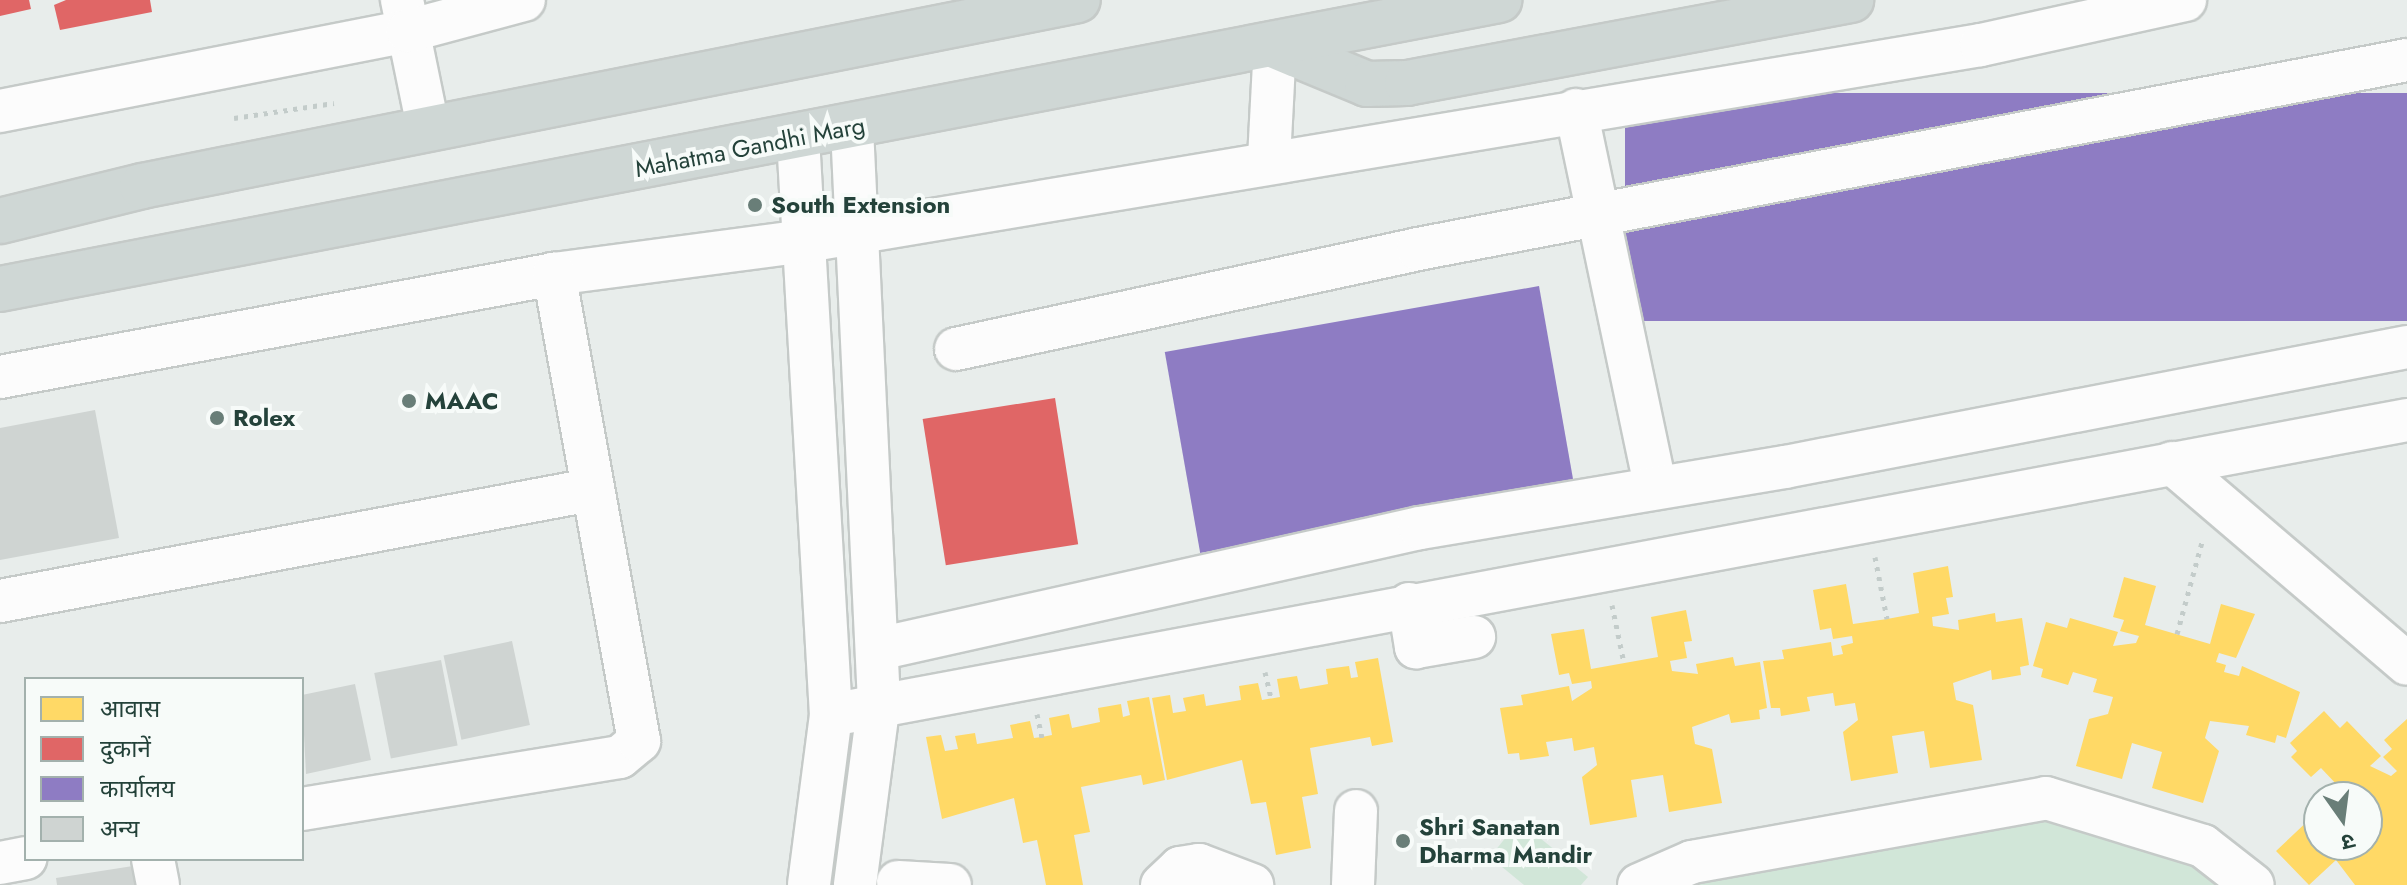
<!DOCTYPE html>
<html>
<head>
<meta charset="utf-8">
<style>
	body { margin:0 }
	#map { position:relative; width:2407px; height:885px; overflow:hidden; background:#e8edeb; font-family:Jost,"Noto Sans Devanagari",sans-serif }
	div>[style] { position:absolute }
	.green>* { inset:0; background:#d1e6d8 }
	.homes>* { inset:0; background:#ffd966 }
	.shops>* { inset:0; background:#e06666; transform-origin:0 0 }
	.offices>* { inset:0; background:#8e7cc3; transform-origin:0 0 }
	.building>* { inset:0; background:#cfd4d2; transform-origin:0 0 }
	.path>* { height:5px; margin-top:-2.5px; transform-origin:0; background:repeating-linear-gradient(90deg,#c3ccca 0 4px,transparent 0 10px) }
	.roads { filter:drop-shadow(2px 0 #c5cac8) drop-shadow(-2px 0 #c5cac8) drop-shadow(0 2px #c5cac8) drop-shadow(0 -2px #c5cac8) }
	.minor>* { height:42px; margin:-21px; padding:0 21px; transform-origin:21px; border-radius:21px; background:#fcfcfc }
	.major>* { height:44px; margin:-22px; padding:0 22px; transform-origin:22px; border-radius:22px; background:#cfd7d5 }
	.dots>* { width:22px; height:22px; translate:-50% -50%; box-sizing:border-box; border:4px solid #f7fbf9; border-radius:50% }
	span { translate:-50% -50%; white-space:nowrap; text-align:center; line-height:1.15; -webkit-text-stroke:8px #f7fbf9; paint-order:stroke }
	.street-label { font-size:24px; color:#24423a }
	.poi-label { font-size:24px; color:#24423a; font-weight:700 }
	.left { translate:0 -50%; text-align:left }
	.legend { position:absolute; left:24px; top:677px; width:280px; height:184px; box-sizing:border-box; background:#f7fbf9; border:2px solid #a3b1ad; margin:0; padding:10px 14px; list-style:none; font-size:24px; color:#24423a }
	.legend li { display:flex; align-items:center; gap:16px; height:40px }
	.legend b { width:40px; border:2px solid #a3b1ad }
	.north { position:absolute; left:2303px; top:781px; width:80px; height:80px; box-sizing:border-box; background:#f7fbf9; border:2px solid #a3b1ad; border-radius:50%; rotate:166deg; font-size:22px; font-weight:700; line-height:32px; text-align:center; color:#24423a }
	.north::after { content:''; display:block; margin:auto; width:28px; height:36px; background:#697e78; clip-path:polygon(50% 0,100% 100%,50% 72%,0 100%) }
</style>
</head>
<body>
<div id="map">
	<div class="green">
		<i style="clip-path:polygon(2022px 811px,2198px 855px,2238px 885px,1667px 885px)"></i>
		<i style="clip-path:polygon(1519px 821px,1588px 877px,1581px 885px,1524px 885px,1490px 857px)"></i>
	</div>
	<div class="homes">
		<i style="clip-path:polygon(1948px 566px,1953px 597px,1946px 598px,1949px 614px,1932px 617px,1933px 626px,1959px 630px,1958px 620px,1995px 613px,1996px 622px,2022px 618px,2029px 665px,2020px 667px,2021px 675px,1992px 680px,1991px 670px,1953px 683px,1956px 700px,1973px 705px,1982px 760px,1930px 768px,1924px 731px,1892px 736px,1898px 773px,1851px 781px,1843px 732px,1858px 720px,1855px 703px,1835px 706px,1833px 693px,1807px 697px,1810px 711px,1781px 716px,1780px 708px,1771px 708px,1763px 661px,1784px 659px,1782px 650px,1831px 642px,1833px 656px,1843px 654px,1841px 646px,1853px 643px,1852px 636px,1833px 639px,1831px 628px,1820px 630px,1813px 590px,1846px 584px,1853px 624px,1887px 619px,1919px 613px,1913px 573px)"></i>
		<i style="clip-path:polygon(2124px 577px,2156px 586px,2145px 625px,2210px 644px,2221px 604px,2255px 614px,2236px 658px,2219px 653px,2216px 662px,2226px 665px,2224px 672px,2239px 676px,2242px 666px,2300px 692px,2286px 738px,2277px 735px,2275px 743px,2246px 735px,2249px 726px,2210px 721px,2205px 738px,2219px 751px,2203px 803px,2152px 788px,2162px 752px,2132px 743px,2122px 779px,2076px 766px,2089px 719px,2108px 714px,2113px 697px,2093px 692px,2097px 679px,2073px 672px,2068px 685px,2041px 677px,2043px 669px,2033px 666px,2046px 622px,2067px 628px,2070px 618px,2118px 632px,2113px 646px,2136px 643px,2139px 636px,2120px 631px,2124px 620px,2113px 617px)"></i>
		<i style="clip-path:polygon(1686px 610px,1692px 641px,1684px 642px,1687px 658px,1670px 661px,1672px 671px,1698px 674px,1696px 664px,1733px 657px,1735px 666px,1760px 662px,1767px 708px,1759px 710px,1760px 719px,1731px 723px,1729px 714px,1692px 727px,1695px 744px,1712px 749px,1722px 803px,1669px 812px,1663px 775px,1631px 780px,1637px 817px,1590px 825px,1582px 777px,1597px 765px,1594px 747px,1574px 751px,1572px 738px,1546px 742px,1549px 756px,1520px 760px,1519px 753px,1508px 754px,1500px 708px,1523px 705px,1521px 695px,1569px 686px,1572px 701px,1592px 688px,1591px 681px,1572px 684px,1569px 673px,1559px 675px,1551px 634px,1584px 629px,1591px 669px,1658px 657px,1651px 617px)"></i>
		<i style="clip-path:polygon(1378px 658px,1393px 742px,1372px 746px,1370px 737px,1310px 748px,1318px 794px,1302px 797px,1311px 848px,1276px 855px,1266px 802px,1251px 804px,1242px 760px,1167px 780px,1152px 698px,1170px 695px,1173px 713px,1186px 711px,1183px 698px,1204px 694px,1206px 706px,1241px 700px,1239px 686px,1258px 683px,1262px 700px,1280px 697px,1277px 679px,1297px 676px,1300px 689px,1328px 684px,1326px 669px,1349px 666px,1351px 678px,1358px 677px,1355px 662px)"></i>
		<i style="clip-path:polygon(1149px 697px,1165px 780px,1143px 785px,1141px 775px,1081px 787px,1090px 832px,1074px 835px,1083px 885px,1046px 885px,1037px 840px,1023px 843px,1014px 798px,942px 819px,926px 737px,941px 735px,945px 751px,958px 749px,955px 736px,975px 733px,977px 744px,1013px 738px,1010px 725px,1030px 721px,1034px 738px,1042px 737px,1052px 735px,1049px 718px,1069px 714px,1072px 728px,1100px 722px,1098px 708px,1121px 704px,1123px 717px,1130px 715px,1127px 701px)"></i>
		<i style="clip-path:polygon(2324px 711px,2340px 728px,2347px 721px,2381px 756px,2370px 766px,2391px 776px,2397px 771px,2383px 757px,2392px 749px,2384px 740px,2407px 719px,2407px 885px,2355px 885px,2336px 860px,2309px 885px,2276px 851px,2312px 817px,2319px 822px,2319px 845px,2367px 845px,2367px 797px,2328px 797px,2339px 787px,2321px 768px,2311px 777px,2291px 757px,2297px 751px,2290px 743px)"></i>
	</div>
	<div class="shops">
		<i style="clip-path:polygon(0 0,29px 0,31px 9px,0 16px)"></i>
		<i style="clip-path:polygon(66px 0,150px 0,152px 12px,60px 30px,54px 5px)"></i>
		<i style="left:1055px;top:398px;width:148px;height:134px;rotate:81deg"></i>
	</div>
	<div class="offices">
		<i style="left:2407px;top:93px;width:228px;height:782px;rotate:90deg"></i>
		<i style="left:1539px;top:286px;width:204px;height:380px;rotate:80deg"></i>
	</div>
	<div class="building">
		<i style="clip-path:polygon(95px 410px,119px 538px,0 560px,0 428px)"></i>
		<i style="left:512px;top:641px;width:86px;height:70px;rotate:78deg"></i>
		<i style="left:441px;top:660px;width:87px;height:68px;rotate:79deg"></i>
		<i style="clip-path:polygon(355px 684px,371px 760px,306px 774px,302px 695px)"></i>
		<i style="clip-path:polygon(133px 866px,136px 885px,57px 885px,56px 878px)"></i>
	</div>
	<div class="path">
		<i style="left:234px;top:118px;width:101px;rotate:-8.5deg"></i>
		<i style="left:1875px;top:557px;width:63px;rotate:79deg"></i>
		<i style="left:1612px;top:605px;width:59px;rotate:78.3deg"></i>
		<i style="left:2177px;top:634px;width:99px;rotate:-74.8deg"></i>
		<i style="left:1265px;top:672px;width:27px;rotate:77deg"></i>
		<i style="left:1037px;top:714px;width:24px;rotate:78deg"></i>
	</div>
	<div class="roads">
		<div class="minor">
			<i style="left:402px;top:0;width:130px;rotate:78.4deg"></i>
			<i style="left:1576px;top:110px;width:386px;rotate:78.1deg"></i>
			<i style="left:0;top:111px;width:416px;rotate:-11.1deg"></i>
			<i style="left:408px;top:31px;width:120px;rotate:-15deg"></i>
			<i style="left:852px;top:128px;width:575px;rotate:87.31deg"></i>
			<i style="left:879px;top:702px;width:185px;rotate:97.5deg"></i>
			<i style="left:798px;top:138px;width:578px;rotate:86.73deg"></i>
			<i style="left:831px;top:715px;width:171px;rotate:97.4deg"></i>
			<i style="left:1269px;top:159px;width:113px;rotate:-87deg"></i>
			<i style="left:956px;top:349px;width:473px;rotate:-12.2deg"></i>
			<i style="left:1418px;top:249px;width:1007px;rotate:-10.82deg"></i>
			<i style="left:0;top:377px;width:563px;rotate:-10.53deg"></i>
			<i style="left:554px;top:274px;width:254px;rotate:-7.5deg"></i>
			<i style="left:806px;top:241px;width:1191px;rotate:-9.47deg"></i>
			<i style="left:1981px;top:45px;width:209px;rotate:-12.4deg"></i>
			<i style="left:2172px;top:463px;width:309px;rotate:40.5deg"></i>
			<i style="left:0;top:601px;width:600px;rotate:-10.65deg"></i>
			<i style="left:1409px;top:604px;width:44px;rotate:80.8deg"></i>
			<i style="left:1416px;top:647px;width:59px;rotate:-9.8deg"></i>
			<i style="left:878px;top:649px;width:555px;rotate:-12.58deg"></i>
			<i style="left:1420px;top:528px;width:370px;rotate:-9.5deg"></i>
			<i style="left:1785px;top:467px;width:633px;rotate:-10.92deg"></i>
			<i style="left:831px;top:715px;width:1603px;rotate:-10.6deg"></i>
			<i style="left:302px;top:809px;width:322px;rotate:-9.3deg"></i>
			<i style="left:620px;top:757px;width:25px;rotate:-40deg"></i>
			<i style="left:639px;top:741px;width:475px;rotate:-100.3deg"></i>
			<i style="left:153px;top:859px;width:26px;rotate:79deg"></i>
			<i style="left:0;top:863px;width:26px;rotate:-11deg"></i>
			<i style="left:898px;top:882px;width:52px;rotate:3.3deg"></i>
			<i style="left:1162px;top:885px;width:25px;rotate:-43deg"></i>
			<i style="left:1180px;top:868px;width:19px;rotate:-9deg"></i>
			<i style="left:1199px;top:865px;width:57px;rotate:20.7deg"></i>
			<i style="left:1353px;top:885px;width:74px;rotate:-87.7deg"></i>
			<i style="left:1639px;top:885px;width:58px;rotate:-23.5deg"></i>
			<i style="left:1692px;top:862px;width:360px;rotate:-10.2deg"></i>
			<i style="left:2046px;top:798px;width:164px;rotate:17deg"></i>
			<i style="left:2203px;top:846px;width:63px;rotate:38deg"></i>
		</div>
		<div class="major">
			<i style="left:1275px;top:46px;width:100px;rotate:22.4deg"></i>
			<i style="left:1367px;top:84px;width:40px;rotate:-1.4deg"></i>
			<i style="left:1407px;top:83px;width:452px;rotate:-10.6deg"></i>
			<i style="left:0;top:221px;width:146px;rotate:-13.8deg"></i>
			<i style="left:142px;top:186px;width:954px;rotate:-11.24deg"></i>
			<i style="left:0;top:289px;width:1527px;rotate:-10.91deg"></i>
		</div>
	</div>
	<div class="dots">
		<i style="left:755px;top:205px;background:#697e78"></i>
		<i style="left:409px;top:401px;background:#697e78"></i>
		<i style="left:217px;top:418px;background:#697e78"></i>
		<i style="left:1403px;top:841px;background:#697e78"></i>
	</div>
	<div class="street-label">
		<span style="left:750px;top:147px;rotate:-11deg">Mahatma Gandhi Marg</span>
	</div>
	<div class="poi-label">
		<span class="left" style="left:771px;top:205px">South Extension</span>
		<span class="left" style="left:425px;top:401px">MAAC</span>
		<span class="left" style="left:233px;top:418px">Rolex</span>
		<span class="left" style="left:1419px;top:841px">Shri Sanatan<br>Dharma Mandir</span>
	</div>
	<ul class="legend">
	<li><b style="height:22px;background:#ffd966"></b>आवास</li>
	<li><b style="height:22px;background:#e06666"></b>दुकानें</li>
	<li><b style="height:22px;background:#8e7cc3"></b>कार्यालय</li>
	<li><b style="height:22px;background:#cfd4d2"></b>अन्य</li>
	</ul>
	<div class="north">उ</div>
</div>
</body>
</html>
